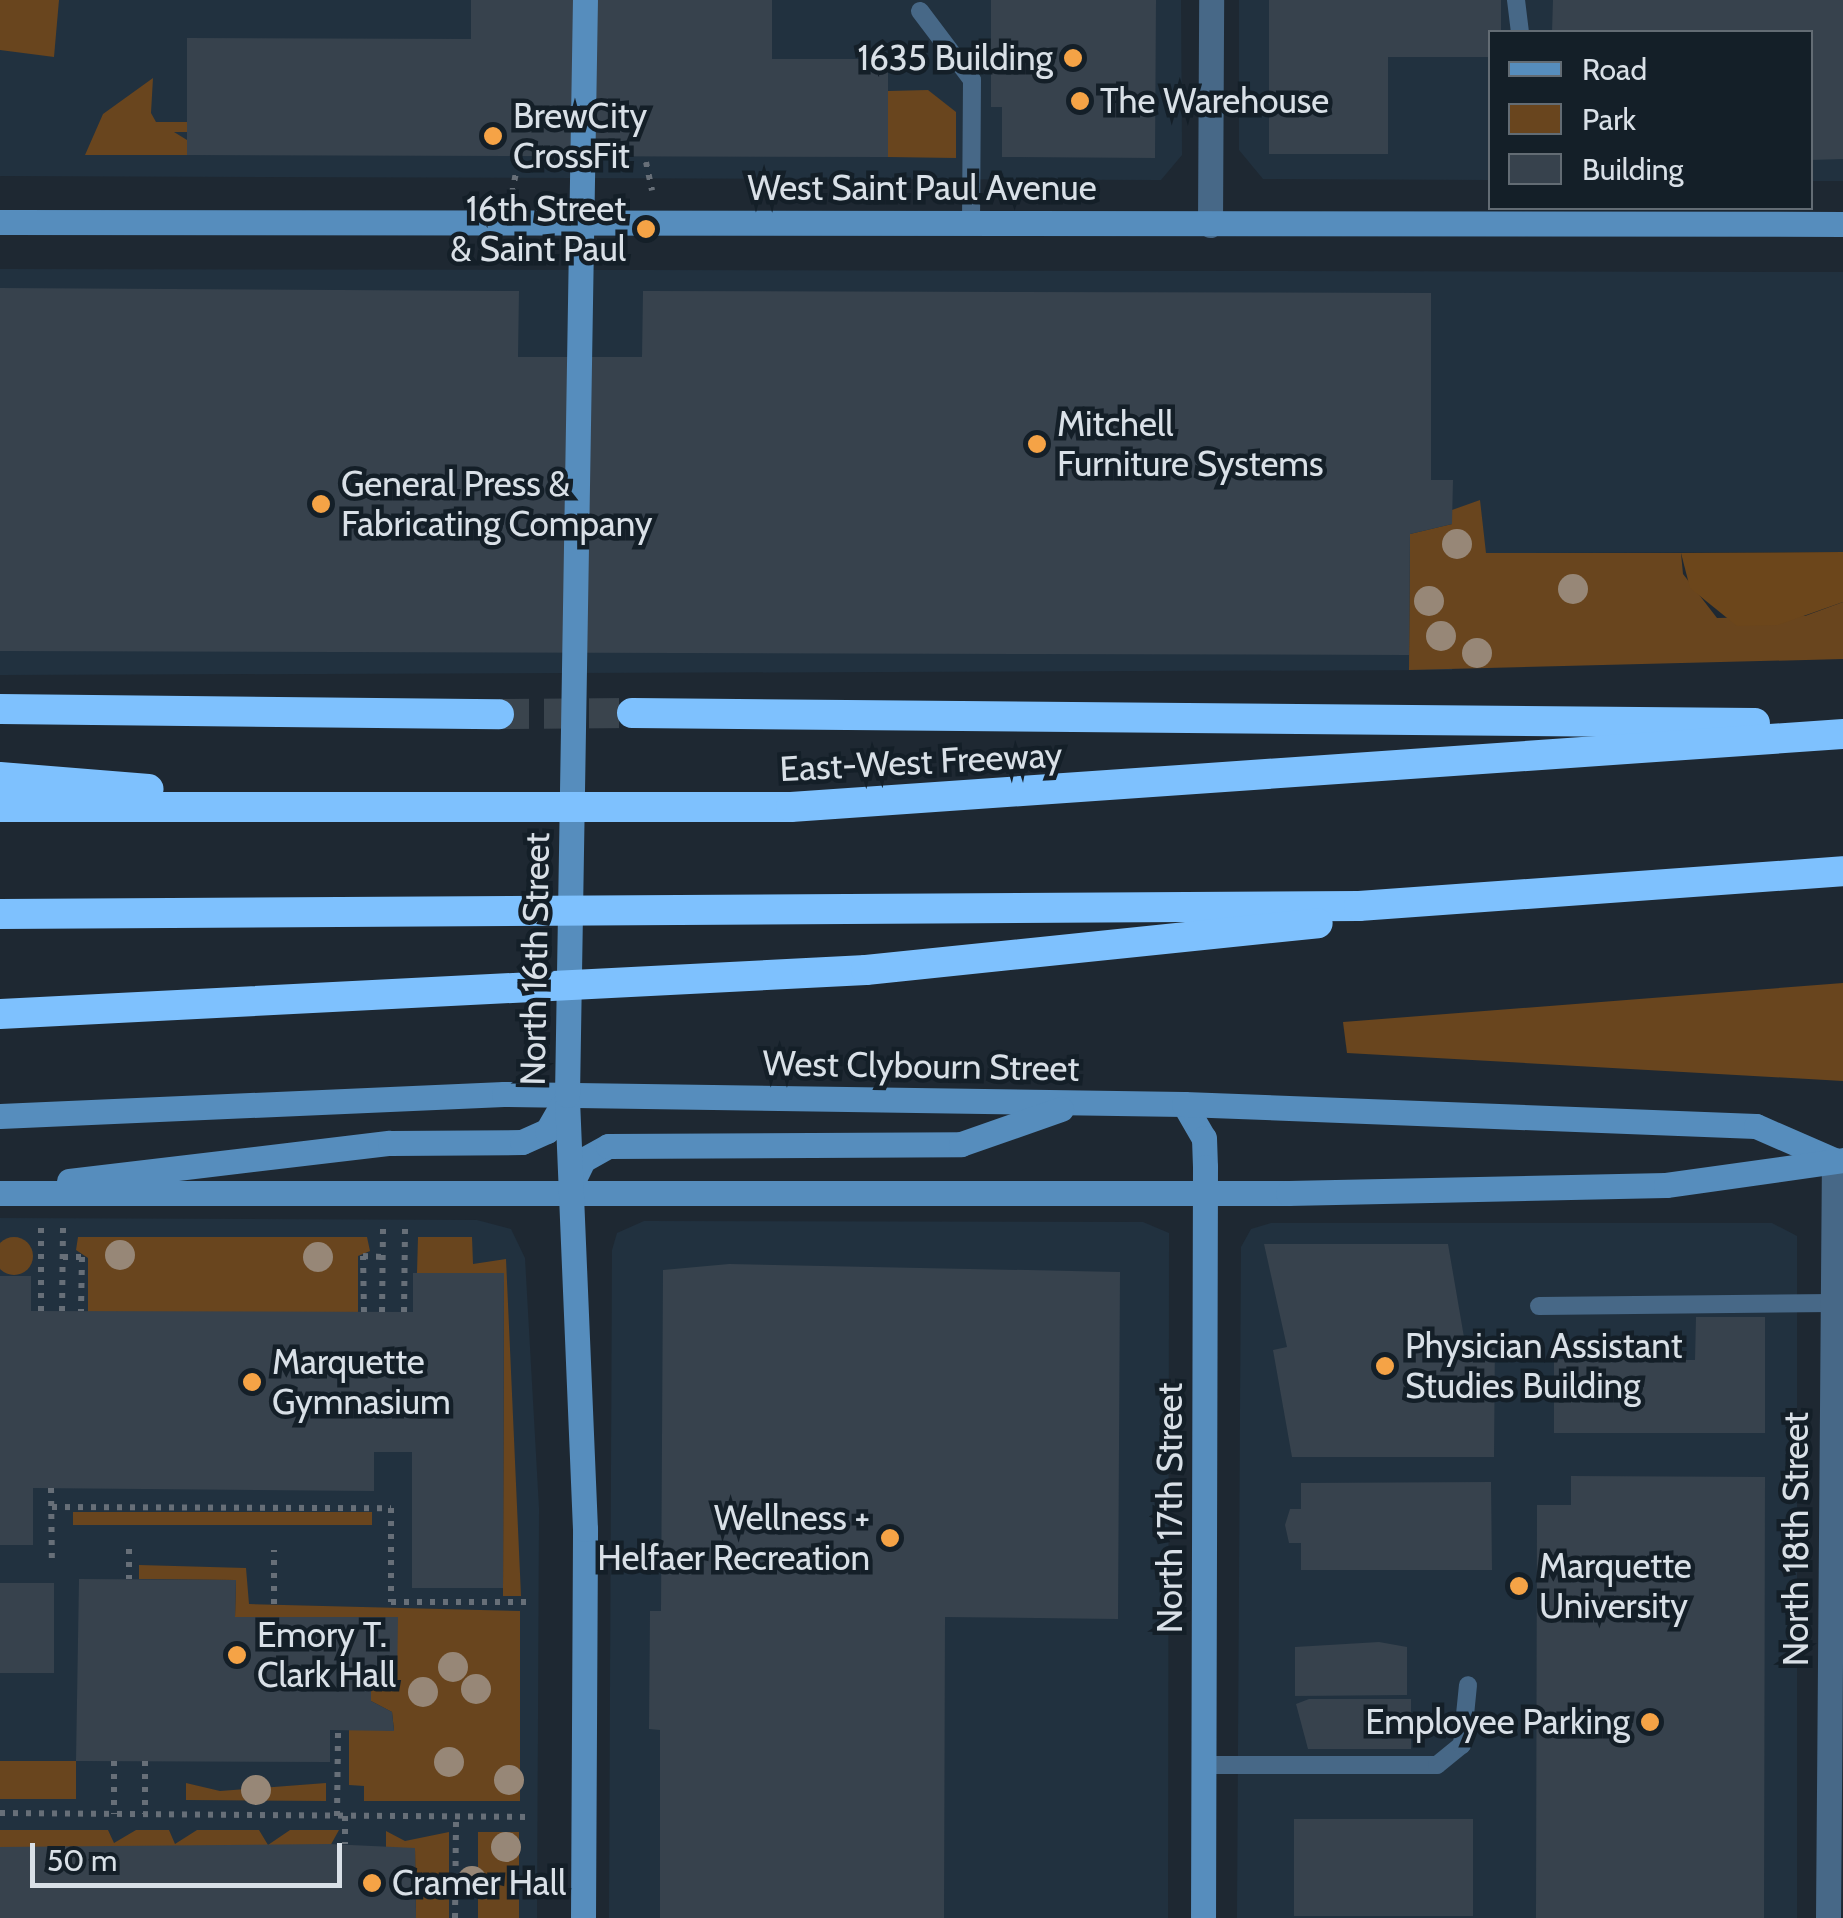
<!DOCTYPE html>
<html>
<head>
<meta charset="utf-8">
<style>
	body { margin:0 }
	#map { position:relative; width:1843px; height:1918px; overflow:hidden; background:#1e2832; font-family:Cabin,sans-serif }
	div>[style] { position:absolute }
	.built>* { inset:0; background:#21313f }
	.green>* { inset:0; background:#69451e; transform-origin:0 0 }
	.round { border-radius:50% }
	.forest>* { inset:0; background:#6c461b }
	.building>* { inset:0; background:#37424d; transform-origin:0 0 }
	.highway-tunnel>* { height:30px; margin-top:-15px; transform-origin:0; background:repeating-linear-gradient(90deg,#3a444d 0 30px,transparent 0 45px) }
	.path>* { height:6px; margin-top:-3px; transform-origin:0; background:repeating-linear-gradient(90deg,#676f78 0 5px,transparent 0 13px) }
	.lane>* { height:18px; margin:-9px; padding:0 9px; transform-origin:9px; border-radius:9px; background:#476887 }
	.street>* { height:25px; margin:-12.5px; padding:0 12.5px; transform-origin:12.5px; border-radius:12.5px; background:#476887 }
	.secondary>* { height:25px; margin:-12.5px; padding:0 12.5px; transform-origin:12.5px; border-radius:12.5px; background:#568dbd }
	.highway>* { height:30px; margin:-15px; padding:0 15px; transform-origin:15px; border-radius:15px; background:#7ec1fe }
	.trees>* { width:30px; height:30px; margin:-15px; border-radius:50%; background:#978777 }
	.dots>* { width:28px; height:28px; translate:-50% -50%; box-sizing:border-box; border:5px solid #141f28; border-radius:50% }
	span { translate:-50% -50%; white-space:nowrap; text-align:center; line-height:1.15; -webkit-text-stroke:9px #141f28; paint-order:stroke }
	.poi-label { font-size:35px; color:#d9e0e7 }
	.right { translate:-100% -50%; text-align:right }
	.left { translate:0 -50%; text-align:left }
	.street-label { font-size:35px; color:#d9e0e7 }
	.legend { position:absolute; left:1488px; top:30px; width:325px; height:180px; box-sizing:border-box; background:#141f28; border:2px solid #636c74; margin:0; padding:12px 18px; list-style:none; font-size:30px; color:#d9e0e7 }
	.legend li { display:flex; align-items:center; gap:20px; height:50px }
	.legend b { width:50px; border:2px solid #636c74 }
	.scale { position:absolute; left:30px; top:1843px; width:312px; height:45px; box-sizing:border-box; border:5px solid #d9e0e7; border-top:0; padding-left:12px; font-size:30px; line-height:35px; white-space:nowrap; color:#d9e0e7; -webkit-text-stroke:8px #141f28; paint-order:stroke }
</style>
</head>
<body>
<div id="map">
	<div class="built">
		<i style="clip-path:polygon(0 0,1181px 0,1182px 155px,1161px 180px,0 176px)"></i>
		<i style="clip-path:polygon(1239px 0,1843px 0,1843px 181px,1811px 181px,1810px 32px,1490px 32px,1490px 180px,1263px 179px,1239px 150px)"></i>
		<i style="clip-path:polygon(0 269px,1843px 272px,1843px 552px,1486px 553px,1452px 670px,0 675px)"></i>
		<i style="clip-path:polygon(0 1218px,477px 1220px,511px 1229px,525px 1258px,539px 1508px,537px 1918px,0 1918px)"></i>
		<i style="clip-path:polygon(644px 1221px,1143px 1222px,1169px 1233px,1168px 1918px,609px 1918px,612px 1250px,617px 1233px)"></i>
		<i style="clip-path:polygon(1271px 1223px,1772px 1223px,1797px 1236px,1797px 1918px,1237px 1918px,1241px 1247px,1251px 1229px)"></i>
	</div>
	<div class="green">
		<i style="clip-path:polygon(0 0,59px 0,54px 57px,0 50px)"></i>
		<i style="clip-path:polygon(153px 78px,151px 113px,156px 122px,187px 122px,187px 132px,174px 132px,187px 140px,187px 155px,85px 155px,103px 114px)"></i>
		<i style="clip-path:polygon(928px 90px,956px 112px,956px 158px,888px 157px,888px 91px)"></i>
		<i style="clip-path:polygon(1480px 500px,1486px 553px,1681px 553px,1683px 574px,1717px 618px,1805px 616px,1843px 602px,1843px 659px,1409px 670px,1410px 534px,1452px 524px,1452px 510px)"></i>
		<i style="clip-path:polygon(1843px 983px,1843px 1081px,1347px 1053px,1343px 1022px)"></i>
		<i style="clip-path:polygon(78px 1237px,367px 1237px,370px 1251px,358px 1256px,358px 1312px,88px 1312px,88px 1258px,76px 1250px)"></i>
		<i style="clip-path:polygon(418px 1237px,472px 1237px,473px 1264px,506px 1259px,521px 1596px,503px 1596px,504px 1274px,417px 1273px)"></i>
		<i class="round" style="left:-5px;top:1237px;width:38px;height:38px"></i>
		<i style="left:73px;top:1512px;width:299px;height:13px"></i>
		<i style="clip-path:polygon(139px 1565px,246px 1568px,249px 1604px,520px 1611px,520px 1801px,364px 1801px,364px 1786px,349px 1785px,349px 1730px,394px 1730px,392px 1712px,371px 1701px,371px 1683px,397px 1683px,235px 1617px,236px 1580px,139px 1579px)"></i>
		<i style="left:0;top:1761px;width:76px;height:38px"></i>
		<i style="clip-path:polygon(186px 1783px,220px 1791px,326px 1783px,326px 1801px,186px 1800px)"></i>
		<i style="clip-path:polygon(0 1830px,108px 1830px,114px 1843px,136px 1830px,169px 1830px,175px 1844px,197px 1830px,259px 1830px,268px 1845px,290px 1830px,339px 1830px,329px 1848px,0 1847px)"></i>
		<i style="clip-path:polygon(386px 1831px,405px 1841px,449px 1832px,449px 1918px,416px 1918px,415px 1849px,386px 1848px)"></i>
		<i style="left:478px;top:1832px;width:41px;height:86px"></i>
	</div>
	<div class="forest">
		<i style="clip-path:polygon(1843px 552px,1843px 602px,1778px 625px,1737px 626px,1690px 588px,1681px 553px)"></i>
	</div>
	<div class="building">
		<i style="clip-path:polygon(471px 0,772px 0,772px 59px,888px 59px,888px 157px,187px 155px,187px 38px,471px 39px)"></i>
		<i style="clip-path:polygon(991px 0,1156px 0,1155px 158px,1002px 157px,1002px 107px,991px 107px)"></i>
		<i style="clip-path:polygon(1269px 0,1501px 0,1501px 32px,1490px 32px,1490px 57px,1388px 57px,1388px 154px,1269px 154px)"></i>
		<i style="clip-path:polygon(1553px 0,1843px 0,1843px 159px,1810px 160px,1810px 32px,1552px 32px)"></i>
		<i style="clip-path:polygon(0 288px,519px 291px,518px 357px,642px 357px,643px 291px,1431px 293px,1431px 480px,1453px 480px,1452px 524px,1410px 534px,1409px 655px,0 651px)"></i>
		<i style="clip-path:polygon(1264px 1244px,1448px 1244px,1465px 1343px,1495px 1337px,1494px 1457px,1292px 1457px,1273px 1350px,1287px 1347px)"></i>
		<i style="clip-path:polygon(729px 1264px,1120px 1272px,1118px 1619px,945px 1617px,944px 1918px,660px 1918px,660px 1730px,649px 1729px,650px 1611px,661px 1611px,663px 1270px)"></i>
		<i style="clip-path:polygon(413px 1273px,504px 1273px,503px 1588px,412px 1588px,412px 1452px,374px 1452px,374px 1491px,33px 1488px,33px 1545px,0 1545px,0 1276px,31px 1276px,31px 1311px,413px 1312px)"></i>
		<i style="clip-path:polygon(1696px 1317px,1765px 1317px,1765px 1433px,1554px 1433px,1554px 1359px,1695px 1360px)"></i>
		<i style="clip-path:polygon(1571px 1476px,1765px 1477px,1764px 1918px,1536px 1918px,1537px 1505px,1571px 1505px)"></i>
		<i style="clip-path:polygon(1491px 1482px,1492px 1570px,1301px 1570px,1301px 1543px,1289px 1543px,1285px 1525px,1290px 1509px,1301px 1509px,1301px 1483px)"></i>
		<i style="clip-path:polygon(79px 1579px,236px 1580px,235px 1617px,398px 1617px,397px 1683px,371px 1683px,371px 1701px,392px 1712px,394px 1731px,330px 1730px,330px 1762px,76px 1761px)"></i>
		<i style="left:0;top:1583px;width:54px;height:90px"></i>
		<i style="clip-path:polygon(1379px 1642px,1407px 1647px,1407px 1695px,1295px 1696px,1295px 1647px)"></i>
		<i style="clip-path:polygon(1309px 1699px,1411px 1699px,1411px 1749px,1308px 1749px,1296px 1704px)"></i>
		<i style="left:1294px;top:1819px;width:179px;height:97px"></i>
		<i style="clip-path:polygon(329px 1844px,415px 1848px,416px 1918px,0 1918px,0 1847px)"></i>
	</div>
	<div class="highway-tunnel">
		<i style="left:499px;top:714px;width:133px;rotate:-0.4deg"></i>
	</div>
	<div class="path">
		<i style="left:646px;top:162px;width:29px;rotate:78deg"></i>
		<i style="left:512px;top:193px;width:33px;rotate:-79deg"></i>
		<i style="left:41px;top:1228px;width:83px;rotate:90deg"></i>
		<i style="left:63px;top:1257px;width:19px"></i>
		<i style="left:82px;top:1257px;width:54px;rotate:91.1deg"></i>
		<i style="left:62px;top:1311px;width:83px;rotate:-89.3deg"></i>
		<i style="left:364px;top:1312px;width:56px;rotate:-91deg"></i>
		<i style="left:363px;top:1256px;width:19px;rotate:3deg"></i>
		<i style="left:382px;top:1312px;width:83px;rotate:-89.3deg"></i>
		<i style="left:404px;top:1312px;width:83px;rotate:-89.3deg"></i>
		<i style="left:51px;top:1488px;width:77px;rotate:89.3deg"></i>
		<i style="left:52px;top:1507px;width:339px;rotate:0.2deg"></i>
		<i style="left:391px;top:1508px;width:94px;rotate:90deg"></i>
		<i style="left:391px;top:1602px;width:139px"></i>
		<i style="left:129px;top:1549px;width:30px;rotate:90deg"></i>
		<i style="left:274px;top:1604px;width:54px;rotate:-90deg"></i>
		<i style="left:114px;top:1761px;width:53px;rotate:90deg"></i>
		<i style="left:145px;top:1761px;width:53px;rotate:90deg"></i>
		<i style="left:0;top:1813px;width:527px;rotate:0.43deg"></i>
		<i style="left:337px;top:1816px;width:86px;rotate:-89.3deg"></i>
		<i style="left:345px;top:1816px;width:28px;rotate:90deg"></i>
		<i style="left:455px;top:1918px;width:101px;rotate:-89.4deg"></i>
	</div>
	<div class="lane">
		<i style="left:1516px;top:0;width:32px;rotate:83deg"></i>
		<i style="left:920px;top:11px;width:86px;rotate:53deg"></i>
		<i style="left:972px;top:80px;width:143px;rotate:90.4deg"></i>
		<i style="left:1539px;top:1306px;width:293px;rotate:-0.6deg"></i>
		<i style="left:1204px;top:1765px;width:233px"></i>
		<i style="left:1437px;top:1765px;width:32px;rotate:-39deg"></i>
		<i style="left:1462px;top:1745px;width:60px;rotate:-84.3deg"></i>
	</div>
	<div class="street">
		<i style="left:1210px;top:225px;width:225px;rotate:-89.7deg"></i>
		<i style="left:1828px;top:1918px;width:758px;rotate:-89.55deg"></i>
	</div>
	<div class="secondary">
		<i style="left:0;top:222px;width:1843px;rotate:0.06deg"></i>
		<i style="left:1184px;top:1104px;width:39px;rotate:60deg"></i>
		<i style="left:1204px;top:1138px;width:29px;rotate:88deg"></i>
		<i style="left:1205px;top:1167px;width:751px;rotate:90.15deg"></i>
		<i style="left:0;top:1116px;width:504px;rotate:-2.5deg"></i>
		<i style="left:504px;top:1094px;width:680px;rotate:0.84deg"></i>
		<i style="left:1184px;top:1104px;width:572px;rotate:2.2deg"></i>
		<i style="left:1756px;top:1126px;width:85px;rotate:23.6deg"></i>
		<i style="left:69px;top:1181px;width:323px;rotate:-6.8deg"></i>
		<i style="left:390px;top:1143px;width:132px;rotate:-0.4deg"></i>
		<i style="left:522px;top:1142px;width:27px;rotate:-24deg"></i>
		<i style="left:547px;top:1131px;width:36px;rotate:-60deg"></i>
		<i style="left:570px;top:1187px;width:30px;rotate:-64deg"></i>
		<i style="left:583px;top:1160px;width:29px;rotate:-29deg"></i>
		<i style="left:608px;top:1146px;width:353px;rotate:-0.3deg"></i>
		<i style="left:961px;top:1144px;width:106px;rotate:-19.3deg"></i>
		<i style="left:0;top:1193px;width:1288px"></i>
		<i style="left:1288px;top:1193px;width:378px;rotate:-1.2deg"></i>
		<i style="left:1666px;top:1185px;width:179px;rotate:-8deg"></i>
		<i style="left:583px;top:1918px;width:389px;rotate:-89.7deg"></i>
		<i style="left:585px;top:1529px;width:434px;rotate:-92.4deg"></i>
		<i style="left:567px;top:1095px;width:1095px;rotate:-89.06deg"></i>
	</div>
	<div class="highway">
		<i style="left:0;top:709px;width:499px;rotate:0.6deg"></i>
		<i style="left:632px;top:713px;width:1123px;rotate:0.51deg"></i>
		<i style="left:0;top:777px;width:149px;rotate:4.6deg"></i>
		<i style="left:0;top:807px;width:791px"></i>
		<i style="left:791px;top:807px;width:1055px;rotate:-3.97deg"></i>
		<i style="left:0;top:914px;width:1359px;rotate:-0.34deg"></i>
		<i style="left:1359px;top:906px;width:485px;rotate:-4.1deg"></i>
		<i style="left:0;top:1014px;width:867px;rotate:-2.91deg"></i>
		<i style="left:866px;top:970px;width:454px;rotate:-5.9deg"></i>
	</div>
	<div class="trees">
		<i style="left:1457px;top:544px"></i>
		<i style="left:1573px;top:589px"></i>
		<i style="left:1429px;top:601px"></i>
		<i style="left:1441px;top:636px"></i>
		<i style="left:1477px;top:653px"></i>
		<i style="left:120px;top:1255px"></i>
		<i style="left:318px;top:1257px"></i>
		<i style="left:453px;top:1667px"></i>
		<i style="left:476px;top:1689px"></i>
		<i style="left:423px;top:1692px"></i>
		<i style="left:449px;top:1762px"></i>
		<i style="left:509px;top:1780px"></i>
		<i style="left:256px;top:1790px"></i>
		<i style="left:506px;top:1847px"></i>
		<i style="left:472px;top:1881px"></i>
	</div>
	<div class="dots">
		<i style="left:1073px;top:58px;background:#f5a346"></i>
		<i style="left:1080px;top:101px;background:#f5a346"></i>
		<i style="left:493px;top:136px;background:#f5a346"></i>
		<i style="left:646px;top:229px;background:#f5a346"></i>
		<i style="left:1037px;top:444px;background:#f5a346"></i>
		<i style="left:321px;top:504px;background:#f5a346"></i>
		<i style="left:1385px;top:1366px;background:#f5a346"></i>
		<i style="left:252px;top:1382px;background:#f5a346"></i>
		<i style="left:890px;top:1538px;background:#f5a346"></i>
		<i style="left:1519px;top:1586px;background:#f5a346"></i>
		<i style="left:237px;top:1655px;background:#f5a346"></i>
		<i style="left:1650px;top:1722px;background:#f5a346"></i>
		<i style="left:372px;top:1883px;background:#f5a346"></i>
	</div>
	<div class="poi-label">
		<span class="right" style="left:1053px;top:58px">1635 Building</span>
		<span class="left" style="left:1100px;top:101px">The Warehouse</span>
		<span class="left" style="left:513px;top:136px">BrewCity<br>CrossFit</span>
		<span class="right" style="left:626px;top:229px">16th Street<br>&amp; Saint Paul</span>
		<span class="left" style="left:1057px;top:444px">Mitchell<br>Furniture Systems</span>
		<span class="left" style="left:341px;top:504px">General Press &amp;<br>Fabricating Company</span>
		<span class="left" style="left:1405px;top:1366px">Physician Assistant<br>Studies Building</span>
		<span class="left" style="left:272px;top:1382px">Marquette<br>Gymnasium</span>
		<span class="right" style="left:870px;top:1538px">Wellness +<br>Helfaer Recreation</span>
		<span class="left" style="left:1539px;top:1586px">Marquette<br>University</span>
		<span class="left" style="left:257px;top:1655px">Emory T.<br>Clark Hall</span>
		<span class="right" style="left:1630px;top:1722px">Employee Parking</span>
		<span class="left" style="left:392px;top:1883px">Cramer Hall</span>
	</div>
	<div class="street-label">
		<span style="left:922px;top:188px">West Saint Paul Avenue</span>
		<span style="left:921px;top:762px;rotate:-3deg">East-West Freeway</span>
		<span style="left:535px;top:959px;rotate:-89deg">North 16th Street</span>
		<span style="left:921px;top:1066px;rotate:1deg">West Clybourn Street</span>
		<span style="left:1170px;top:1508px;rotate:-90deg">North 17th Street</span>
		<span style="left:1796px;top:1539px;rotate:-90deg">North 18th Street</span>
	</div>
	<ul class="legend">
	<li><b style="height:12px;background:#568dbd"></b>Road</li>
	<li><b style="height:28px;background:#69451e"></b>Park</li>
	<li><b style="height:28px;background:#37424d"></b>Building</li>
	</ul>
	<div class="scale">50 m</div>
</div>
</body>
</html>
